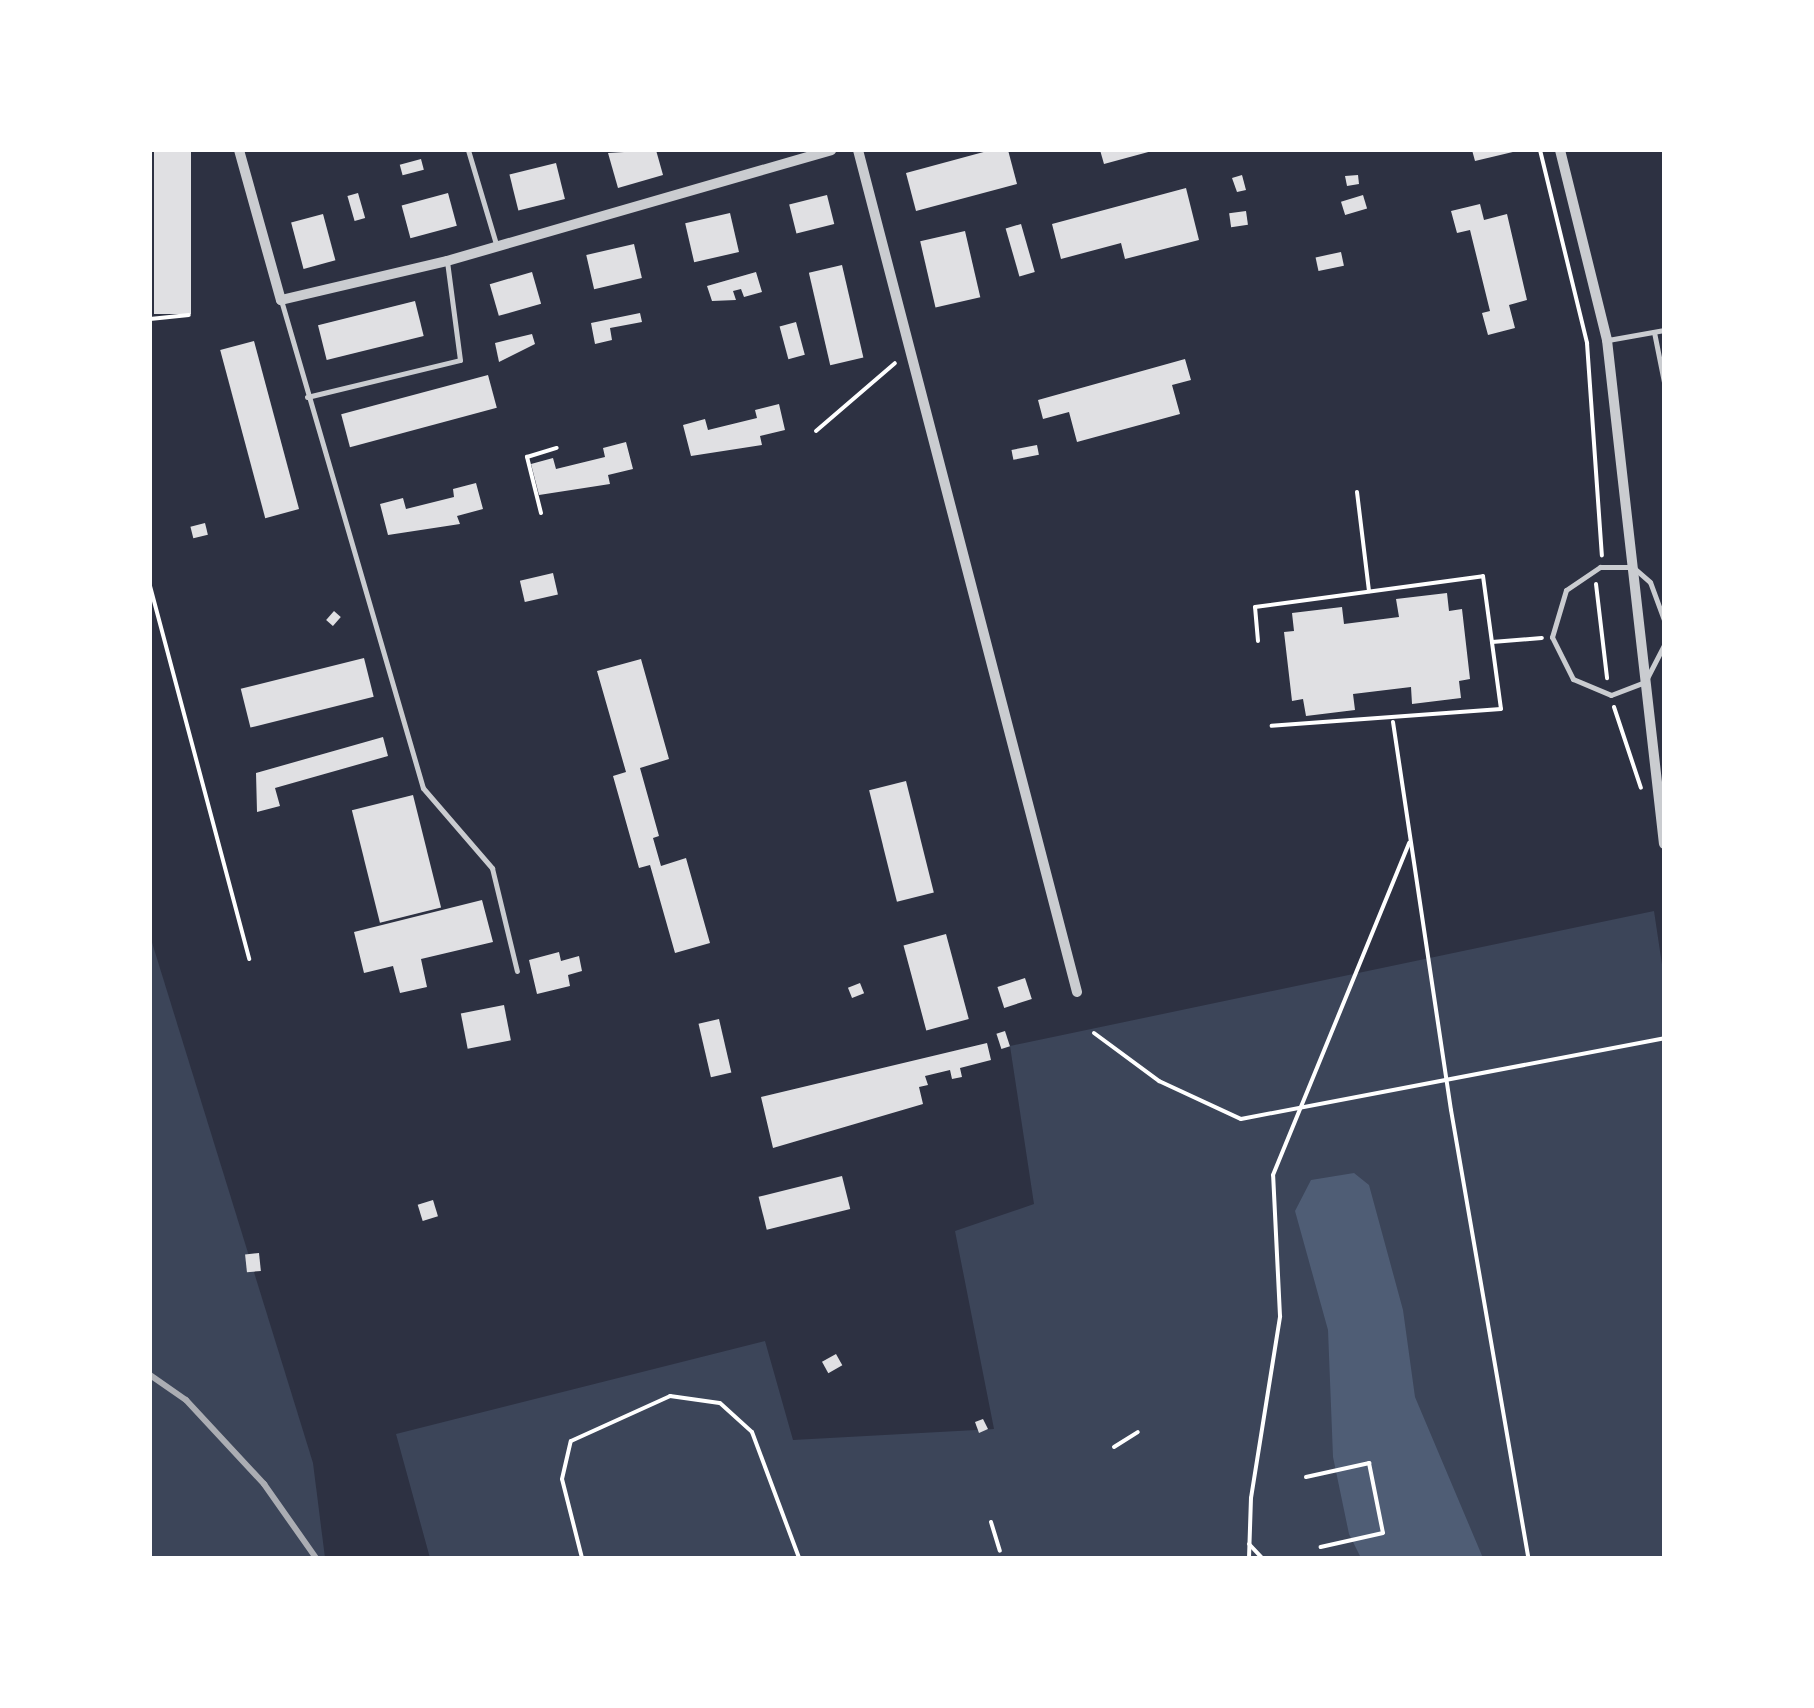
<!DOCTYPE html>
<html>
<head>
<meta charset="utf-8">
<style>
	body { margin:0 }
	#map { position:relative; width:1814px; height:1708px; overflow:hidden; background:#2d3142; font-family:"PT Serif",serif }
	div>[style] { position:absolute }
	.green>* { inset:0; background:#3c4559 }
	.water>* { inset:0; background:#4f5d75 }
	.building>* { inset:0; background:#e0e0e3; transform-origin:0 0 }
	.path>* { height:4px; margin:-2px; padding:0 2px; transform-origin:2px; border-radius:2px; background:#fff }
	.service>* { height:5px; margin:-2.5px; padding:0 2.5px; transform-origin:2.5px; border-radius:2.5px; background:#caccd0 }
	.minor>* { height:10px; margin:-5px; padding:0 5px; transform-origin:5px; border-radius:5px; background:#caccd0 }
	.rail>* { height:6px; margin:-3px; padding:0 3px; transform-origin:3px; border-radius:3px; background:#abadb3 }
	span { translate:-50% -50%; white-space:nowrap; text-align:center; line-height:1.15; -webkit-text-stroke:10px #fff; paint-order:stroke }
	.frame { position:absolute; inset:0; border:152px solid #fff; pointer-events:none }
</style>
</head>
<body>
<div id="map">
	<div class="green">
		<i style="clip-path:polygon(1654px 911px,1664px 978px,1664px 1558px,430px 1558px,396px 1434px,765px 1341px,793px 1440px,994px 1429px,955px 1231px,1034px 1204px,1010px 1046px)"></i>
		<i style="clip-path:polygon(150px 936px,313px 1463px,325px 1558px,150px 1558px)"></i>
	</div>
	<div class="water">
		<i style="clip-path:polygon(1354px 1173px,1369px 1185px,1403px 1310px,1415px 1397px,1483px 1558px,1361px 1558px,1349px 1534px,1333px 1457px,1328px 1330px,1295px 1211px,1311px 1180px)"></i>
	</div>
	<div class="building">
		<i style="left:154px;top:150px;width:37px;height:164px"></i>
		<i style="clip-path:polygon(656px 150px,663px 175px,618px 188px,608px 153px)"></i>
		<i style="clip-path:polygon(991px 150px,1008px 150px,1017px 184px,916px 211px,906px 173px)"></i>
		<i style="clip-path:polygon(1100px 150px,1152px 150px,1152px 151px,1104px 164px)"></i>
		<i style="clip-path:polygon(1472px 150px,1517px 150px,1517px 151px,1475px 161px)"></i>
		<i style="left:421px;top:159px;width:11px;height:22px;rotate:75deg"></i>
		<i style="left:556px;top:163px;width:37px;height:48px;rotate:76deg"></i>
		<i style="clip-path:polygon(1242px 175px,1246px 190px,1237px 192px,1232px 178px)"></i>
		<i style="clip-path:polygon(1358px 175px,1359px 184px,1347px 186px,1345px 176px)"></i>
		<i style="clip-path:polygon(1186px 188px,1199px 240px,1125px 259px,1121px 243px,1061px 259px,1052px 224px)"></i>
		<i style="left:358px;top:193px;width:26px;height:11px;rotate:74deg"></i>
		<i style="left:448px;top:193px;width:34px;height:48px;rotate:75deg"></i>
		<i style="left:827px;top:195px;width:30px;height:39px;rotate:76deg"></i>
		<i style="left:1363px;top:195px;width:14px;height:23px;rotate:73deg"></i>
		<i style="clip-path:polygon(1480px 204px,1484px 220px,1507px 214px,1527px 300px,1509px 305px,1515px 328px,1488px 335px,1482px 313px,1490px 311px,1470px 230px,1457px 233px,1451px 211px)"></i>
		<i style="left:1246px;top:211px;width:14px;height:17px;rotate:82deg"></i>
		<i style="left:730px;top:213px;width:40px;height:46px;rotate:77deg"></i>
		<i style="left:323px;top:214px;width:48px;height:33px;rotate:75deg"></i>
		<i style="left:1021px;top:224px;width:50px;height:16px;rotate:74deg"></i>
		<i style="left:965px;top:231px;width:68px;height:46px;rotate:77deg"></i>
		<i style="left:634px;top:244px;width:35px;height:49px;rotate:77deg"></i>
		<i style="left:1341px;top:252px;width:14px;height:26px;rotate:78deg"></i>
		<i style="left:842px;top:265px;width:95px;height:34px;rotate:77deg"></i>
		<i style="left:532px;top:272px;width:33px;height:44px;rotate:74deg"></i>
		<i style="clip-path:polygon(756px 272px,762px 292px,744px 297px,741px 289px,733px 291px,736px 300px,712px 301px,707px 286px)"></i>
		<i style="left:415px;top:301px;width:36px;height:100px;rotate:76deg"></i>
		<i style="clip-path:polygon(640px 313px,642px 322px,610px 328px,612px 340px,595px 344px,591px 323px)"></i>
		<i style="left:796px;top:322px;width:34px;height:17px;rotate:75deg"></i>
		<i style="clip-path:polygon(532px 334px,535px 344px,499px 362px,495px 343px)"></i>
		<i style="left:254px;top:341px;width:174px;height:35px;rotate:75deg"></i>
		<i style="clip-path:polygon(1185px 359px,1191px 380px,1172px 385px,1180px 414px,1077px 442px,1069px 412px,1043px 419px,1038px 400px)"></i>
		<i style="left:488px;top:375px;width:34px;height:152px;rotate:75deg"></i>
		<i style="clip-path:polygon(779px 404px,785px 430px,760px 436px,762px 445px,691px 456px,683px 425px,705px 419px,708px 430px,757px 418px,755px 410px)"></i>
		<i style="clip-path:polygon(626px 442px,633px 469px,608px 475px,610px 484px,539px 495px,531px 464px,553px 458px,556px 469px,605px 457px,603px 448px)"></i>
		<i style="left:1037px;top:445px;width:10px;height:26px;rotate:79deg"></i>
		<i style="clip-path:polygon(476px 483px,483px 509px,457px 516px,460px 524px,388px 535px,380px 504px,403px 498px,406px 509px,454px 497px,453px 489px)"></i>
		<i style="left:205px;top:523px;width:12px;height:15px;rotate:76deg"></i>
		<i style="left:553px;top:573px;width:22px;height:34px;rotate:77deg"></i>
		<i style="clip-path:polygon(1447px 593px,1449px 611px,1462px 609px,1470px 679px,1459px 681px,1461px 698px,1412px 704px,1411px 687px,1353px 694px,1355px 710px,1306px 716px,1303px 699px,1292px 701px,1284px 632px,1294px 631px,1292px 613px,1342px 607px,1344px 624px,1399px 617px,1396px 599px)"></i>
		<i style="left:334px;top:611px;width:9px;height:12px;rotate:41deg"></i>
		<i style="left:364px;top:658px;width:40px;height:127px;rotate:76deg"></i>
		<i style="clip-path:polygon(641px 659px,669px 759px,640px 768px,659px 836px,653px 838px,661px 866px,686px 858px,710px 943px,675px 953px,650px 865px,639px 868px,613px 776px,626px 772px,597px 671px)"></i>
		<i style="clip-path:polygon(383px 737px,388px 756px,275px 788px,280px 806px,257px 812px,256px 773px)"></i>
		<i style="left:906px;top:781px;width:115px;height:38px;rotate:76deg"></i>
		<i style="left:413px;top:795px;width:116px;height:63px;rotate:76deg"></i>
		<i style="clip-path:polygon(482px 900px,493px 942px,421px 959px,427px 987px,400px 993px,393px 966px,364px 973px,354px 932px)"></i>
		<i style="left:946px;top:934px;width:88px;height:44px;rotate:75deg"></i>
		<i style="clip-path:polygon(559px 952px,561px 961px,579px 956px,582px 971px,568px 975px,570px 986px,537px 994px,529px 960px)"></i>
		<i style="left:1025px;top:978px;width:22px;height:29px;rotate:72deg"></i>
		<i style="left:860px;top:983px;width:11px;height:13px;rotate:68deg"></i>
		<i style="left:504px;top:1005px;width:36px;height:44px;rotate:79deg"></i>
		<i style="left:719px;top:1019px;width:55px;height:21px;rotate:77deg"></i>
		<i style="left:1005px;top:1031px;width:16px;height:9px;rotate:72deg"></i>
		<i style="clip-path:polygon(987px 1043px,991px 1060px,960px 1068px,962px 1077px,952px 1079px,950px 1070px,925px 1076px,928px 1085px,919px 1087px,923px 1104px,773px 1148px,761px 1097px)"></i>
		<i style="left:842px;top:1176px;width:34px;height:86px;rotate:76deg"></i>
		<i style="left:433px;top:1200px;width:17px;height:16px;rotate:73deg"></i>
		<i style="left:259px;top:1253px;width:18px;height:14px;rotate:84deg"></i>
		<i style="left:836px;top:1354px;width:13px;height:16px;rotate:61deg"></i>
		<i style="clip-path:polygon(983px 1419px,988px 1429px,979px 1433px,975px 1422px)"></i>
	</div>
	<div class="path">
		<i style="left:1540px;top:150px;width:199px;rotate:76.3deg"></i>
		<i style="left:1587px;top:343px;width:213px;rotate:86deg"></i>
		<i style="left:150px;top:319px;width:39px;rotate:-6deg"></i>
		<i style="left:816px;top:431px;width:104px;rotate:-40.7deg"></i>
		<i style="left:1357px;top:492px;width:100px;rotate:83.1deg"></i>
		<i style="left:541px;top:513px;width:58px;rotate:-104deg"></i>
		<i style="left:527px;top:457px;width:31px;rotate:-17deg"></i>
		<i style="left:1596px;top:584px;width:95px;rotate:83.3deg"></i>
		<i style="left:150px;top:586px;width:386px;rotate:75.1deg"></i>
		<i style="left:1258px;top:641px;width:34px;rotate:-95deg"></i>
		<i style="left:1255px;top:607px;width:230px;rotate:-7.7deg"></i>
		<i style="left:1483px;top:576px;width:134px;rotate:82.3deg"></i>
		<i style="left:1501px;top:709px;width:230px;rotate:175.8deg"></i>
		<i style="left:1492px;top:642px;width:50px;rotate:-4.6deg"></i>
		<i style="left:1614px;top:707px;width:85px;rotate:71.6deg"></i>
		<i style="left:1393px;top:722px;width:392px;rotate:81.5deg"></i>
		<i style="left:1451px;top:1110px;width:455px;rotate:80.2deg"></i>
		<i style="left:1094px;top:1033px;width:81px;rotate:36.4deg"></i>
		<i style="left:1159px;top:1081px;width:90px;rotate:24.9deg"></i>
		<i style="left:1241px;top:1119px;width:431px;rotate:-10.8deg"></i>
		<i style="left:1114px;top:1447px;width:28px;rotate:-32deg"></i>
		<i style="left:1306px;top:1477px;width:65px;rotate:-12.5deg"></i>
		<i style="left:1369px;top:1463px;width:71px;rotate:78.7deg"></i>
		<i style="left:1383px;top:1533px;width:64px;rotate:167.3deg"></i>
		<i style="left:991px;top:1522px;width:30px;rotate:73deg"></i>
		<i style="left:1249px;top:1544px;width:19px;rotate:47deg"></i>
		<i style="left:582px;top:1558px;width:81px;rotate:-104.2deg"></i>
		<i style="left:562px;top:1479px;width:39px;rotate:-77deg"></i>
		<i style="left:571px;top:1441px;width:109px;rotate:-24.4deg"></i>
		<i style="left:670px;top:1396px;width:50px;rotate:8deg"></i>
		<i style="left:720px;top:1403px;width:43px;rotate:42.2deg"></i>
		<i style="left:752px;top:1432px;width:134px;rotate:69.5deg"></i>
		<i style="left:1249px;top:1558px;width:60px;rotate:-88.1deg"></i>
		<i style="left:1251px;top:1498px;width:184px;rotate:-80.9deg"></i>
		<i style="left:1280px;top:1316px;width:141px;rotate:-92.8deg"></i>
		<i style="left:1273px;top:1175px;width:359px;rotate:-67.7deg"></i>
	</div>
	<div class="service">
		<i style="left:468px;top:150px;width:101px;rotate:73.4deg"></i>
		<i style="left:281px;top:300px;width:508px;rotate:73.78deg"></i>
		<i style="left:423px;top:788px;width:106px;rotate:49.2deg"></i>
		<i style="left:492px;top:868px;width:106px;rotate:76.4deg"></i>
		<i style="left:1654px;top:332px;width:51px;rotate:78.7deg"></i>
		<i style="left:1608px;top:340px;width:57px;rotate:-10.1deg"></i>
		<i style="left:307px;top:397px;width:157px;rotate:-13.6deg"></i>
		<i style="left:460px;top:360px;width:100px;rotate:-97.5deg"></i>
		<i style="left:1664px;top:620px;width:40px;rotate:-110.2deg"></i>
		<i style="left:1650px;top:582px;width:23px;rotate:-139deg"></i>
		<i style="left:1633px;top:567px;width:33px;rotate:180deg"></i>
		<i style="left:1600px;top:567px;width:41px;rotate:145.9deg"></i>
		<i style="left:1566px;top:590px;width:49px;rotate:106.6deg"></i>
		<i style="left:1552px;top:637px;width:47px;rotate:63.4deg"></i>
		<i style="left:1573px;top:679px;width:41px;rotate:22.8deg"></i>
		<i style="left:1611px;top:695px;width:36px;rotate:-21deg"></i>
		<i style="left:1645px;top:682px;width:42px;rotate:-62.8deg"></i>
	</div>
	<div class="minor">
		<i style="left:239px;top:150px;width:156px;rotate:74.4deg"></i>
		<i style="left:281px;top:300px;width:171px;rotate:-13.2deg"></i>
		<i style="left:447px;top:261px;width:400px;rotate:-16.1deg"></i>
		<i style="left:858px;top:150px;width:870px;rotate:75.42deg"></i>
		<i style="left:1560px;top:150px;width:196px;rotate:76.1deg"></i>
		<i style="left:1607px;top:340px;width:507px;rotate:83.55deg"></i>
	</div>
	<div class="rail">
		<i style="left:150px;top:1375px;width:44px;rotate:34.8deg"></i>
		<i style="left:186px;top:1400px;width:115px;rotate:47.1deg"></i>
		<i style="left:264px;top:1484px;width:90px;rotate:54.9deg"></i>
	</div>
	<div class="frame"></div>
</div>
</body>
</html>
